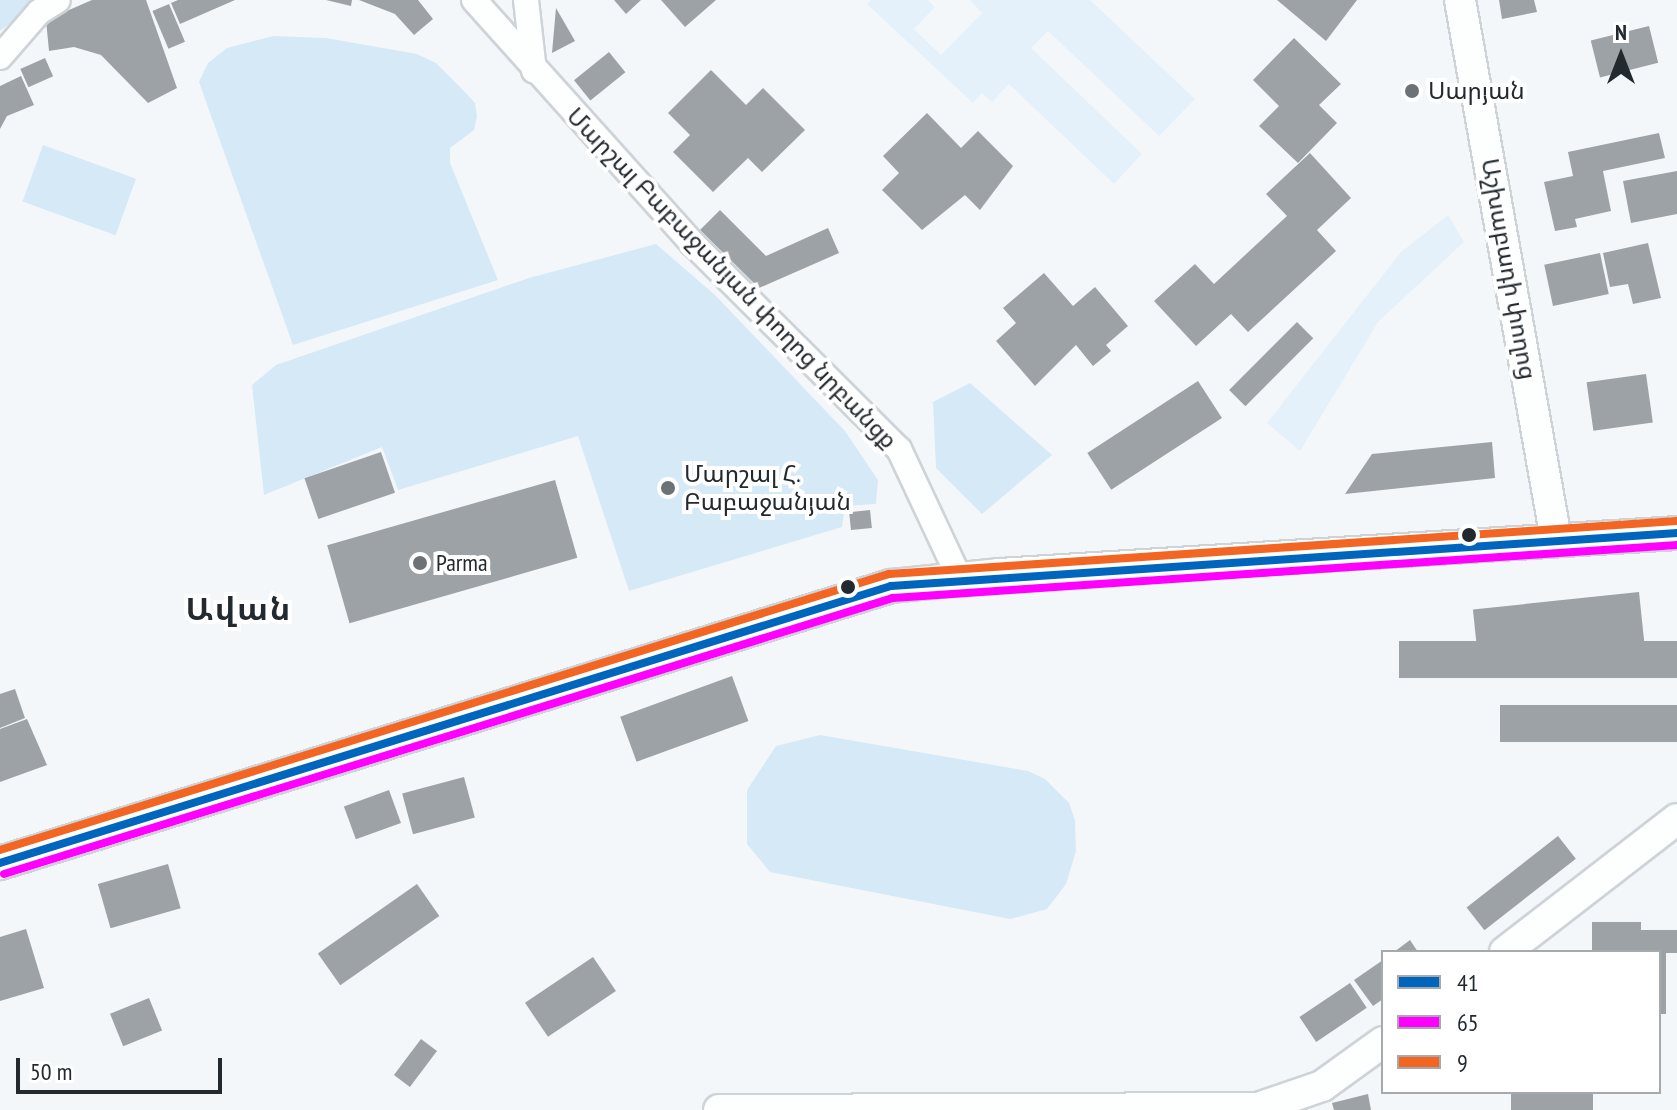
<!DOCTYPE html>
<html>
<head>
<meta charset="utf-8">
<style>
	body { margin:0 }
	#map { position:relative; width:1677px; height:1110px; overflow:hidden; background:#f3f7fa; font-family:"PT Sans Narrow","Noto Sans Armenian",sans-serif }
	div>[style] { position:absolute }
	.built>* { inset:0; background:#e4f1fb }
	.green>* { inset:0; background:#d6e9f7; transform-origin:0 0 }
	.building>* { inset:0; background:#9da2a6; transform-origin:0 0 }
	.roads { filter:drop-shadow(2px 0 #cdd3d7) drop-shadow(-2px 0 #cdd3d7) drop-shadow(0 2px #cdd3d7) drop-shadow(0 -2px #cdd3d7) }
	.minor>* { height:24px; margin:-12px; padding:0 12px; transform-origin:12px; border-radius:12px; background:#fdfefe }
	.tertiary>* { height:30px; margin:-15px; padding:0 15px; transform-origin:15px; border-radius:15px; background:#fdfefe }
	.secondary>* { height:32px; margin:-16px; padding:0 16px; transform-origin:16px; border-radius:16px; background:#fdfefe }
	.bus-1>* { height:8px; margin:-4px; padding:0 4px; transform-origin:4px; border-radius:4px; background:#0065bd }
	.bus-2>* { height:8px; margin:-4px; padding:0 4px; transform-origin:4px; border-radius:4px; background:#f0f }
	.bus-3>* { height:8px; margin:-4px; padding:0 4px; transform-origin:4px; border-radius:4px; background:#f26522 }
	.dots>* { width:22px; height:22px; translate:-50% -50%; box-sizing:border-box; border:4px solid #fff; border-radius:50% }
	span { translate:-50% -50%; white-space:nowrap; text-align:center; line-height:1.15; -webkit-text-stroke:8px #fff; paint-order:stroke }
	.poi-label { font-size:24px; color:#232a2f }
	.left { translate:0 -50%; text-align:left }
	.street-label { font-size:24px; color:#232a2f }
	.district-label { font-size:32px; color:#232a2f; font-weight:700; letter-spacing:2px }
	.legend { position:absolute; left:1381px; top:950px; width:280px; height:144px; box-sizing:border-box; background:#fff; border:2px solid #a7aaac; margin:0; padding:10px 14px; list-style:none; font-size:24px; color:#232a2f }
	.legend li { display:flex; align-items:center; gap:16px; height:40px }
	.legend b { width:40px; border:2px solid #a7aaac }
	.north { position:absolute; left:1581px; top:16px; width:80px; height:80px; -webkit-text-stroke:6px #fff; paint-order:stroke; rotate:0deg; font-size:22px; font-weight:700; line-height:32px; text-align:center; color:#232a2f }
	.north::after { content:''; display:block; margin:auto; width:28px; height:36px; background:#232a2f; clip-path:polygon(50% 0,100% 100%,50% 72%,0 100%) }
	.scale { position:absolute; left:16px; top:1058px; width:206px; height:36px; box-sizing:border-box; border:4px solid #232a2f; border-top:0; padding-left:10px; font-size:24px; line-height:28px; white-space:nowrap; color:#232a2f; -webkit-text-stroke:6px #fff; paint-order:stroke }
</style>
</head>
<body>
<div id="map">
	<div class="built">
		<i style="clip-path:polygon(871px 0,928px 0,935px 7px,914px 29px,941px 55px,982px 13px,970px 0,1090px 0,1195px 99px,1159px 136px,1048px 31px,1031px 48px,1142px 154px,1114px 184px,1009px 84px,992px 102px,982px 93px,973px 103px,867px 4px)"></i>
		<i style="clip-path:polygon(1448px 215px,1464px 242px,1378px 322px,1300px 451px,1267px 423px,1401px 252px)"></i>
	</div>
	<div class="green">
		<i style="clip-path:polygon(0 0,40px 0,0 31px)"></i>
		<i style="clip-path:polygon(273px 36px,326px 38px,417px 54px,436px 63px,463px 90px,475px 103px,477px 116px,474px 130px,450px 148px,450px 163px,498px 280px,293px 345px,199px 82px,208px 63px,227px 48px)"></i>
		<i style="left:43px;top:145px;width:99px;height:60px;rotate:20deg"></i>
		<i style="clip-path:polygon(656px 244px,715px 295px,845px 431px,878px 480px,876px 504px,845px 506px,842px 527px,629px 591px,578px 436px,398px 490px,382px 447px,264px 495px,252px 385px,276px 365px,529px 278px)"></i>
		<i style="clip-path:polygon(970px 383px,1052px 455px,982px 514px,936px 468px,933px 402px)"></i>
		<i style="clip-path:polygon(820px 735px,1028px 771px,1045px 779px,1069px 803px,1075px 820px,1076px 851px,1066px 884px,1047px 909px,1010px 919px,770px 872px,747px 844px,747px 790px,776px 746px)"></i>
	</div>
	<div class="building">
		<i style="clip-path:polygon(92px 0,146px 0,177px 88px,148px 103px,101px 55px,74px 47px,49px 51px,46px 20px)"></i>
		<i style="clip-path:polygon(178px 0,235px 0,180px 24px,171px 3px)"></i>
		<i style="clip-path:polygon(326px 0,352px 0,351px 6px)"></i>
		<i style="clip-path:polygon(359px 0,418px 0,433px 19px,414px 35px,395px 14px)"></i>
		<i style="clip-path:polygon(614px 0,641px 0,626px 14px)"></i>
		<i style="clip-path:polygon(661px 0,716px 0,685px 27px)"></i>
		<i style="clip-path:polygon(1277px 0,1357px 0,1326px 41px)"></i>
		<i style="clip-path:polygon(1499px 0,1534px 0,1537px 12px,1502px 19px)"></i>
		<i style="left:169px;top:4px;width:41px;height:18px;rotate:67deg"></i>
		<i style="clip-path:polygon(556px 8px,575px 41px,552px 53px)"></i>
		<i style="left:1649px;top:26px;width:38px;height:60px;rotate:76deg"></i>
		<i style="clip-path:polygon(1294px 38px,1341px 84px,1319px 105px,1337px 123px,1298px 163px,1259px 126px,1279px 106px,1253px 80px)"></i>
		<i style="left:609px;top:52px;width:26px;height:45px;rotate:51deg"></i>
		<i style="left:45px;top:58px;width:20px;height:27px;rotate:66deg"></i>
		<i style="clip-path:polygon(711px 70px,746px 105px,763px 88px,805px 130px,762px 172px,748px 158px,713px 192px,673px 152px,690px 135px,668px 113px)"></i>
		<i style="clip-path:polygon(21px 76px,34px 105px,7px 116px,0 129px,0 86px)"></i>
		<i style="clip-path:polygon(927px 113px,961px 148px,978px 131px,1013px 166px,980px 210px,965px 195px,922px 230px,882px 190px,899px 173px,883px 156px)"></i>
		<i style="clip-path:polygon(1659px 133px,1665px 158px,1603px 171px,1611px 211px,1575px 219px,1577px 227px,1555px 231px,1544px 182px,1573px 176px,1568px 152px)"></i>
		<i style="clip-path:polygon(1310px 153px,1351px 198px,1317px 230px,1336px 251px,1248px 332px,1231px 314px,1196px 346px,1154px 301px,1195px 264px,1214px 284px,1287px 216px,1266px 194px)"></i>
		<i style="clip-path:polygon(1677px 171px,1677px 214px,1631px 223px,1623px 181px)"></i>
		<i style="clip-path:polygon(720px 210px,766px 256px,828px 228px,839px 253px,759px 288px,700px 230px)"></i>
		<i style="clip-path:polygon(1648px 243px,1661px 298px,1633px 304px,1628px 284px,1610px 287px,1603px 253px)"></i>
		<i style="left:1600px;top:253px;width:42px;height:57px;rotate:78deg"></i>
		<i style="clip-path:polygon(1044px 273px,1073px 306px,1095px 287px,1128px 326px,1106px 345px,1111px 351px,1093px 366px,1076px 345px,1035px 386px,996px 341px,1016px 323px,1003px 308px)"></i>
		<i style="left:1297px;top:322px;width:23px;height:96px;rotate:45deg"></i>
		<i style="left:1646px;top:374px;width:49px;height:60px;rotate:82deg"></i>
		<i style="left:1198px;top:381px;width:44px;height:132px;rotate:57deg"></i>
		<i style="clip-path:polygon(1492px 442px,1495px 478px,1345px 494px,1372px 454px)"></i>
		<i style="left:381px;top:452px;width:43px;height:81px;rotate:71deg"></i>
		<i style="left:555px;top:480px;width:81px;height:237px;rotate:74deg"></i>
		<i style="left:870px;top:510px;width:18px;height:21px;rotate:84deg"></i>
		<i style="left:1639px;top:592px;width:57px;height:167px;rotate:84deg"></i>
		<i style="left:1677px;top:641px;width:37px;height:278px;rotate:90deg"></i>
		<i style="left:732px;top:676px;width:48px;height:119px;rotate:70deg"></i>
		<i style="clip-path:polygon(15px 689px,25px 718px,0 728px,0 694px)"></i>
		<i style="left:1677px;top:705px;width:37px;height:177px;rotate:90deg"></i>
		<i style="clip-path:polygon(27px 719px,47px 765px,0 782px,0 729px)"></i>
		<i style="left:464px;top:777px;width:42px;height:64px;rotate:75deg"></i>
		<i style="left:389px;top:790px;width:35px;height:48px;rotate:70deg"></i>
		<i style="left:1558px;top:836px;width:29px;height:116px;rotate:52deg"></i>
		<i style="left:168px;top:864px;width:46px;height:73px;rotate:74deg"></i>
		<i style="left:417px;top:884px;width:39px;height:121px;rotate:55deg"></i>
		<i style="clip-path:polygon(1592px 922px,1641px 922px,1641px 930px,1677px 930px,1677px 953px,1666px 953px,1666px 1014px,1659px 1014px,1659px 952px,1592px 952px)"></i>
		<i style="clip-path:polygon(26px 929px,44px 988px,0 1001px,0 937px)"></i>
		<i style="clip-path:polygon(1410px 940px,1418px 952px,1394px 952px)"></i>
		<i style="left:593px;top:957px;width:41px;height:82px;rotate:56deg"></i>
		<i style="clip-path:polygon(1383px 960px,1383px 999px,1373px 1006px,1354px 980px)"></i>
		<i style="left:1350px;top:983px;width:30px;height:61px;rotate:56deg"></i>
		<i style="left:149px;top:998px;width:35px;height:42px;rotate:68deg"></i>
		<i style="left:421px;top:1039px;width:20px;height:45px;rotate:37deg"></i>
		<i style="left:1511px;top:1092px;width:82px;height:18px"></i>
		<i style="clip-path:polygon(1368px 1094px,1371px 1110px,1334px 1110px,1332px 1103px)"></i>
	</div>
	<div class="roads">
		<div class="minor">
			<i style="left:474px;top:0;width:328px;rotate:48.1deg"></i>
			<i style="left:693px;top:244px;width:291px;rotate:44.9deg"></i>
			<i style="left:899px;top:449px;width:144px;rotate:64.9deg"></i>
			<i style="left:526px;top:0;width:71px;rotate:83.6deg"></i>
			<i style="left:0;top:57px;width:60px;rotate:-49.1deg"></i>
			<i style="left:39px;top:12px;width:22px;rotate:-32deg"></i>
		</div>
		<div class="tertiary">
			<i style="left:1460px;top:0;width:547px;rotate:79.9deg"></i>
			<i style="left:1505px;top:952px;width:217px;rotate:-37.7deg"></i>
			<i style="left:719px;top:1110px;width:539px;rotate:-0.21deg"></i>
			<i style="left:1258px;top:1108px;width:68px;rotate:-19deg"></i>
			<i style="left:1322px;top:1086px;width:75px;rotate:-35.8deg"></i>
		</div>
		<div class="secondary">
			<i style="left:0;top:863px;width:933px;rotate:-17.27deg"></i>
			<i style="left:891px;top:586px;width:109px;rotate:-5.8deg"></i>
			<i style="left:999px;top:575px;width:679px;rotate:-3.54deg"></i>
		</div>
	</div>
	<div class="bus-1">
		<i style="left:0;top:863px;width:933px;rotate:-17.27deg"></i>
		<i style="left:891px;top:586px;width:788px;rotate:-3.86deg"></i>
	</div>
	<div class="bus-2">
		<i style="left:4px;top:874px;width:931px;rotate:-17.25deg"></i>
		<i style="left:893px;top:598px;width:786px;rotate:-3.87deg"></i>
	</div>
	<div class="bus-3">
		<i style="left:0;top:850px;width:931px;rotate:-17.25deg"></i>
		<i style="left:889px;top:574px;width:789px;rotate:-3.85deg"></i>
	</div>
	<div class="dots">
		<i style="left:1412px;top:91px;background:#6c7276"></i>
		<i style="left:668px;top:488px;background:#6c7276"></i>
		<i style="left:1469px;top:535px;background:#232a2f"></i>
		<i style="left:420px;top:563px;background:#6c7276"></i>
		<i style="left:848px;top:587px;background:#232a2f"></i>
	</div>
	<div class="poi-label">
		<span class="left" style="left:1428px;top:91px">Սարյան</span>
		<span class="left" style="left:684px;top:488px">Մարշալ Հ.<br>Բաբաջանյան</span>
		<span class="left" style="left:436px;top:563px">Parma</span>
	</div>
	<div class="street-label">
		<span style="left:1509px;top:269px;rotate:80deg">Աշխաբադի փողոց</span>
		<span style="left:732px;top:278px;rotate:46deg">Մարշալ Բաբաջանյան փողոց նրբանցք</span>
	</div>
	<div class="district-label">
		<span style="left:239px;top:608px">Ավան</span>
	</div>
	<ul class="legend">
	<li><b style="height:10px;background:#0065bd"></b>41</li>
	<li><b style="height:10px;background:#f0f"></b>65</li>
	<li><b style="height:10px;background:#f26522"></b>9</li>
	</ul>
	<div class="north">N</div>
	<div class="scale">50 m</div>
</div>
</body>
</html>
